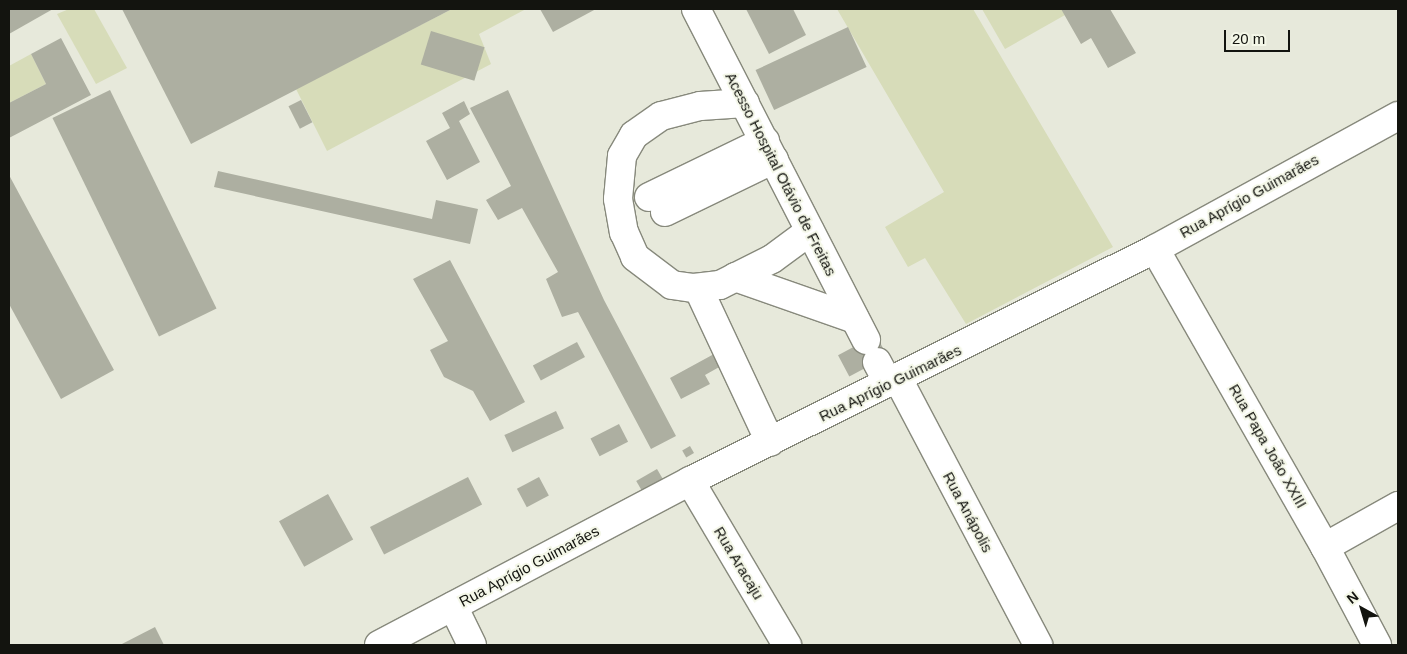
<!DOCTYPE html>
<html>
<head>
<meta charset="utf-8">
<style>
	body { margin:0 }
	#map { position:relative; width:1407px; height:654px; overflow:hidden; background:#e7e9db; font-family:Helvetica,sans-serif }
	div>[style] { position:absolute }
	.green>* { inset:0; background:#d7dcb9 }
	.building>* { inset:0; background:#adafa1; transform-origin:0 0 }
	.roads { filter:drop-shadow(1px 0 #87897c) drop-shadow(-1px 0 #87897c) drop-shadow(0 1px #87897c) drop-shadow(0 -1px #87897c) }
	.minor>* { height:28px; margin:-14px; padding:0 14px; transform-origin:14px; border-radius:14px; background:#fff }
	span { translate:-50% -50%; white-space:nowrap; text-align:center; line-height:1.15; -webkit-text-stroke:4px #f4f7e8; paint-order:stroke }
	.street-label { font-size:15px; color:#13140f }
	.frame { position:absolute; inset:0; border:10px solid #13140f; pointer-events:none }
	.north { position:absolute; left:1337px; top:584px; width:50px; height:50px; -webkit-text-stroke:4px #f4f7e8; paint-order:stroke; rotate:321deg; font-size:14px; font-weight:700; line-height:20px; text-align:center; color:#13140f }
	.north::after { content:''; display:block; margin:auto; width:18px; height:22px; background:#13140f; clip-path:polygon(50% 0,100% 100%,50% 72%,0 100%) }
	.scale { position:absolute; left:1224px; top:30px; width:66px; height:22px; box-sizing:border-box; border:2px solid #13140f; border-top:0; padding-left:6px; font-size:15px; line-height:18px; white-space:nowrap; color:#13140f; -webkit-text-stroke:4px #f4f7e8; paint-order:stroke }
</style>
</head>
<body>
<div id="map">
	<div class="green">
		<i style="clip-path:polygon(69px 9px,94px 9px,127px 68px,96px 84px,57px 14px)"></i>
		<i style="clip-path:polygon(452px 9px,526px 9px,479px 34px,491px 64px,327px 151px,296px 89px)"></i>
		<i style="clip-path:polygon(837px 9px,973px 9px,1113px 247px,966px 324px,925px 258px,908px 267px,885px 227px,944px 192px)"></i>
		<i style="clip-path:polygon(982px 9px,1061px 9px,1065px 15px,1005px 49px)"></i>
		<i style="clip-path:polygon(31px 54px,46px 84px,9px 103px,9px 66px)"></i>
	</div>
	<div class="building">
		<i style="clip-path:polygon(9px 9px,53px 9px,9px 34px)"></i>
		<i style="clip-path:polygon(122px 9px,452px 9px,191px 144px)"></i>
		<i style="clip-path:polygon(540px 9px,596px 9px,553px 32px)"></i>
		<i style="clip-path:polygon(746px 9px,793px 9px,806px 35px,769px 54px)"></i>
		<i style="clip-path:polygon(1061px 9px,1110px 9px,1136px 53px,1108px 68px,1091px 38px,1081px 44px)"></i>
		<i style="left:848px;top:27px;width:44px;height:102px;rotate:65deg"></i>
		<i style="left:431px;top:31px;width:56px;height:35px;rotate:17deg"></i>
		<i style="clip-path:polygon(61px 38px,91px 95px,9px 138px,9px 103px,46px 84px,31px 54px)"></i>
		<i style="left:110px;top:90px;width:243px;height:64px;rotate:64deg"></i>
		<i style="clip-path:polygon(508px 90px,604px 300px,676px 436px,651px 449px,578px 312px,562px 317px,546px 279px,558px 272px,522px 208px,498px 220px,486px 200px,511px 186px,470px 108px)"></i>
		<i style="left:301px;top:100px;width:25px;height:14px;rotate:63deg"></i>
		<i style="clip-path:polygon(464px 101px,470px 114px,459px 121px,480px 162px,447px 180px,426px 141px,450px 128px,442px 113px)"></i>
		<i style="clip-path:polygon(218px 171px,432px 219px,436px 200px,478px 209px,470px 244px,214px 187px)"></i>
		<i style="clip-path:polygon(9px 175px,114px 370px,61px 399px,9px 304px)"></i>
		<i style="clip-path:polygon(450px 260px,525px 402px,490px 421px,473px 391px,444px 377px,430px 350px,448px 341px,413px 279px)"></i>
		<i style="left:876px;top:335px;width:24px;height:43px;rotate:62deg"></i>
		<i style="left:577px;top:342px;width:17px;height:50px;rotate:62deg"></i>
		<i style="clip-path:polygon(714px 354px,721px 366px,705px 375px,710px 384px,681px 399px,670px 378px)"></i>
		<i style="left:556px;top:411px;width:19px;height:57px;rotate:65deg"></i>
		<i style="left:619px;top:424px;width:20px;height:32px;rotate:63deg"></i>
		<i style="left:690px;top:446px;width:8px;height:9px;rotate:60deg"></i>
		<i style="left:657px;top:469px;width:14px;height:24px;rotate:60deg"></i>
		<i style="left:468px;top:477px;width:31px;height:110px;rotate:63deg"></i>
		<i style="left:539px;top:477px;width:21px;height:25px;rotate:62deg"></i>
		<i style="left:328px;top:494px;width:52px;height:56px;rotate:61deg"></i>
		<i style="clip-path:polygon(155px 627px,164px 645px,120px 645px)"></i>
	</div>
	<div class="roads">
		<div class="minor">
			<i style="left:696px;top:9px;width:372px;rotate:62.8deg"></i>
			<i style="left:745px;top:103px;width:45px;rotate:176.2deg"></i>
			<i style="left:700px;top:106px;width:40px;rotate:165.6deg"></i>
			<i style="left:661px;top:116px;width:33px;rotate:145deg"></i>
			<i style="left:634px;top:135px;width:24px;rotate:120deg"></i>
			<i style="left:622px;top:156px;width:43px;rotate:95.3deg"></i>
			<i style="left:618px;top:199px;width:34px;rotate:80deg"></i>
			<i style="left:624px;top:232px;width:27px;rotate:66deg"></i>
			<i style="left:635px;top:257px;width:46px;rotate:37.1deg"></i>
			<i style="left:672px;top:285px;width:22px;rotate:8deg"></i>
			<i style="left:694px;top:288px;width:26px;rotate:-7deg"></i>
			<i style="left:720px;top:285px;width:58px;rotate:-26.6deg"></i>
			<i style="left:772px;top:259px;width:47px;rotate:-36.4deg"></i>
			<i style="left:649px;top:197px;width:129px;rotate:-25.8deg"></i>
			<i style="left:665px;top:212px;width:121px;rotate:-25.9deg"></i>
			<i style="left:1155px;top:249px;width:343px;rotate:60.3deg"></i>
			<i style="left:1325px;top:547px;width:111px;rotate:62deg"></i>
			<i style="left:735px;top:277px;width:127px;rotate:19.3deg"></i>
			<i style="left:698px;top:288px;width:170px;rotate:64.9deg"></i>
			<i style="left:877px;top:362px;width:24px;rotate:62deg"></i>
			<i style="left:898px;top:379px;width:301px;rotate:62.2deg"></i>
			<i style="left:690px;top:481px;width:191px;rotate:59.4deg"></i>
			<i style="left:1325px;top:547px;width:84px;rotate:-29.3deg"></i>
			<i style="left:453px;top:606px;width:43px;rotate:64deg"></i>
			<i style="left:379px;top:645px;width:352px;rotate:-27.8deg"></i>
			<i style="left:690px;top:481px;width:520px;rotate:-26.52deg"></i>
			<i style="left:1155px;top:249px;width:277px;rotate:-28.7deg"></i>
		</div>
	</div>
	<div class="street-label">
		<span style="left:781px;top:174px;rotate:63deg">Acesso Hospital Otávio de Freitas</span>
		<span style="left:1249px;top:196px;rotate:-29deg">Rua Aprígio Guimarães</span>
		<span style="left:890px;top:383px;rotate:-26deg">Rua Aprígio Guimarães</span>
		<span style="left:1268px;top:446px;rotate:60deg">Rua Papa João XXIII</span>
		<span style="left:968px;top:512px;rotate:62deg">Rua Anápolis</span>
		<span style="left:739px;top:563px;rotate:59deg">Rua Aracaju</span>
		<span style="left:529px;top:566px;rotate:-28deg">Rua Aprígio Guimarães</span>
	</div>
	<div class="frame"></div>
	<div class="north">N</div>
	<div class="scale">20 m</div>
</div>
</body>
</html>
